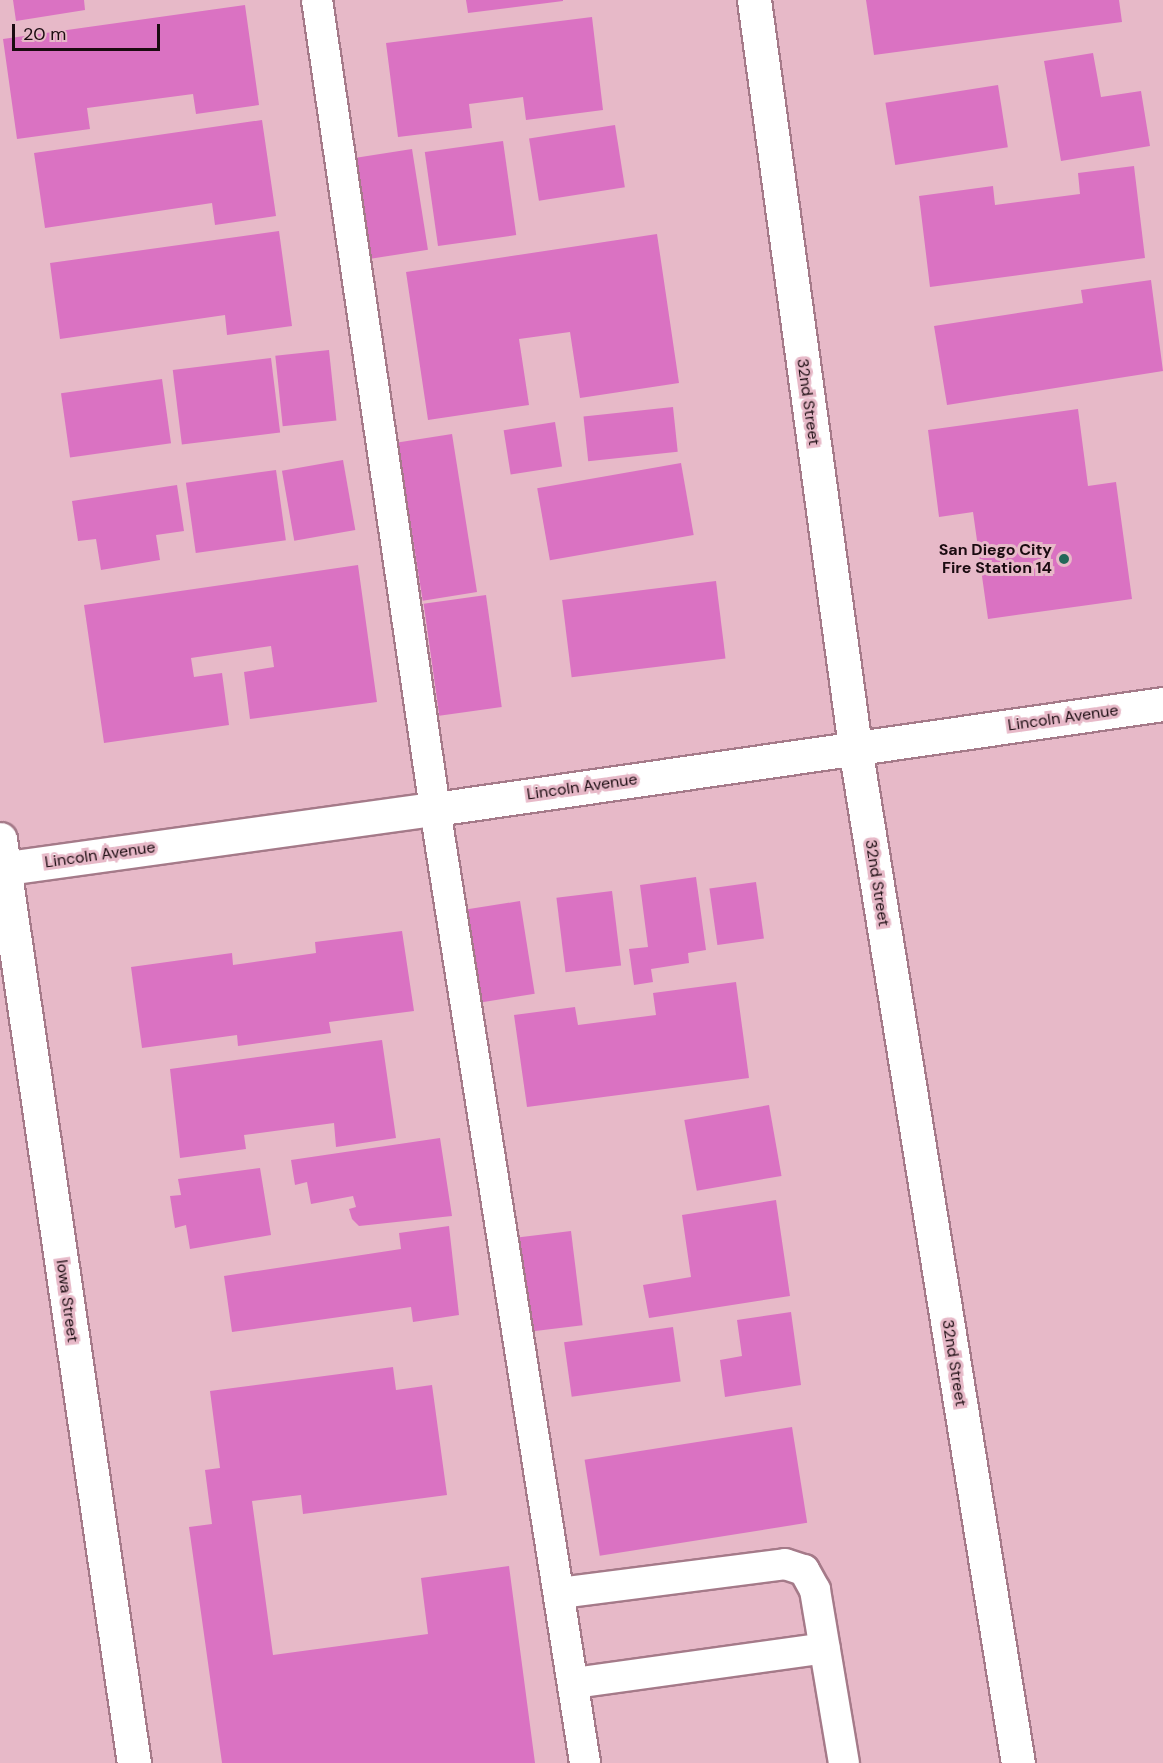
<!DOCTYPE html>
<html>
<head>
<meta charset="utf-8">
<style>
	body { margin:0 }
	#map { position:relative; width:1163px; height:1763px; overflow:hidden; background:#e7b9c8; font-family:"DM Sans",sans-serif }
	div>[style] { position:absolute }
	.building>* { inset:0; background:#da72c2; transform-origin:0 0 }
	.roads { filter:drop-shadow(2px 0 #a57a89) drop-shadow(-2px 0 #a57a89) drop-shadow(0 2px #a57a89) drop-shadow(0 -2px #a57a89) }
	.service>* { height:30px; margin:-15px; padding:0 15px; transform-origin:15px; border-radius:15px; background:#fff }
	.minor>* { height:33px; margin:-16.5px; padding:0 16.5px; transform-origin:16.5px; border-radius:16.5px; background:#fff }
	.secondary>* { height:33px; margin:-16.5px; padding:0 16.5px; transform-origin:16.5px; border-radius:16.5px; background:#fff }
	.dots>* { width:16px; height:16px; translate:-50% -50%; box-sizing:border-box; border:3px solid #e7b9c8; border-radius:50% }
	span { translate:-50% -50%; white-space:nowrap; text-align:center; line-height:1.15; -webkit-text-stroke:6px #e7b9c8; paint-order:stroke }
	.street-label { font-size:16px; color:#1a0b10 }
	.poi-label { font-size:16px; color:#1a0b10; font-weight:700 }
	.right { translate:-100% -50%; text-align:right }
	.scale { position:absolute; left:12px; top:24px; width:148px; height:27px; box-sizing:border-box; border:3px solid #1a0b10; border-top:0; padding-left:8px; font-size:18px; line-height:21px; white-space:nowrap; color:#1a0b10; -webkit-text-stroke:4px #e7b9c8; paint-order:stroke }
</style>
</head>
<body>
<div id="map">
	<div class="building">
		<i style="clip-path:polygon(13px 0,84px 0,85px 10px,16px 21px)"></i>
		<i style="clip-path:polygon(466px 0,563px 0,563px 1px,468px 13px)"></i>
		<i style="clip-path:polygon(866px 0,1119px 0,1122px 22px,874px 55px)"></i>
		<i style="clip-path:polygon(245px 5px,259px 105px,196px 114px,193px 94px,87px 108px,90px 129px,17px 139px,3px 39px)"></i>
		<i style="clip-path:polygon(592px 17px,603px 110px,526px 120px,523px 97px,469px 104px,472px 128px,398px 137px,386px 43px)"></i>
		<i style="clip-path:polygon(1093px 53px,1101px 97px,1141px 91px,1150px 146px,1061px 161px,1044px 61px)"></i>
		<i style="left:998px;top:85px;width:63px;height:114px;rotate:81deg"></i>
		<i style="clip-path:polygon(262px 120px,276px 216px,215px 225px,212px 203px,45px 228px,34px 153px)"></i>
		<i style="left:615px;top:125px;width:63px;height:87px;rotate:81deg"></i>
		<i style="left:503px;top:141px;width:95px;height:79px;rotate:82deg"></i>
		<i style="left:412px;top:149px;width:102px;height:63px;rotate:81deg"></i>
		<i style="clip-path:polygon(1134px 166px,1145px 258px,930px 287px,919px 196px,993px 186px,995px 205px,1080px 194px,1078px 173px)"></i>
		<i style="clip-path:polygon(279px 231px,292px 326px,227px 335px,225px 315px,60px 339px,50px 263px)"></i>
		<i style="clip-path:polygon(657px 234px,679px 383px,580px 398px,570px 332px,519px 339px,529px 405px,428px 420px,406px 272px)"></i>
		<i style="clip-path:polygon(1151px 280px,1163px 371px,947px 405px,934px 326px,1083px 303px,1081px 290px)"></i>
		<i style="left:329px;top:350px;width:71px;height:54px;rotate:84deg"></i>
		<i style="left:271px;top:358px;width:75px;height:99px;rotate:83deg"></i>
		<i style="left:162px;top:379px;width:65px;height:102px;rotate:82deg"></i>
		<i style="left:673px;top:407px;width:45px;height:90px;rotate:84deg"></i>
		<i style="clip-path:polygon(1078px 409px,1088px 486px,1116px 482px,1132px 599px,988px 619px,973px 512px,939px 517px,928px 430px)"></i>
		<i style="left:555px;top:422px;width:45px;height:52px;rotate:81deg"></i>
		<i style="left:452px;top:434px;width:160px;height:55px;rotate:81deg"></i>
		<i style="left:343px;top:460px;width:71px;height:62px;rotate:80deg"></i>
		<i style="left:681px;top:463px;width:73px;height:146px;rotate:80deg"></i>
		<i style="left:276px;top:470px;width:71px;height:91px;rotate:82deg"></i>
		<i style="clip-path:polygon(177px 485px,184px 531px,156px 535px,160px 560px,101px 570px,96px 539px,78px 541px,72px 501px)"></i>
		<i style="clip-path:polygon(358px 565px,377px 702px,250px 719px,244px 672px,274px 667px,271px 646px,191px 658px,194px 677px,222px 673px,229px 725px,104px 743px,84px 605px)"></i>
		<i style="left:716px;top:581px;width:78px;height:155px;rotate:83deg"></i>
		<i style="left:486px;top:595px;width:113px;height:63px;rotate:82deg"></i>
		<i style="clip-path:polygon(696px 877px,706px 950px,688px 953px,689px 963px,651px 969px,653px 982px,634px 985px,629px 949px,648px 947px,640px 885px)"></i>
		<i style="left:756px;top:882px;width:57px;height:47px;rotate:82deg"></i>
		<i style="left:612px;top:891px;width:75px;height:56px;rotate:83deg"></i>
		<i style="left:520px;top:901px;width:94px;height:58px;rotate:81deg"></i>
		<i style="clip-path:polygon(402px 931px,414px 1011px,329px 1022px,331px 1033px,238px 1046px,237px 1035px,142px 1048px,131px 967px,232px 953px,233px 965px,316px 953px,315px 942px)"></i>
		<i style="clip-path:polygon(736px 982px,749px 1078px,527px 1107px,514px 1015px,575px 1007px,578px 1025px,656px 1015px,653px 993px)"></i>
		<i style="clip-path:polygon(382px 1040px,396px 1138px,336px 1147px,334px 1123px,244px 1135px,246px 1149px,180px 1158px,170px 1069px)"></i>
		<i style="left:769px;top:1105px;width:72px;height:86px;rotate:80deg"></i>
		<i style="clip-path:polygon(440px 1138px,452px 1216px,359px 1226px,352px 1219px,349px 1209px,356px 1207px,353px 1196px,311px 1204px,307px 1182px,295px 1185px,291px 1160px)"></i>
		<i style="clip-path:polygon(260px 1168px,271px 1235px,190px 1249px,186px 1225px,175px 1228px,170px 1196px,181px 1195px,178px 1179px)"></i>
		<i style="clip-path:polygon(776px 1200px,790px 1296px,649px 1318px,643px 1285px,691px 1277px,682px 1215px)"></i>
		<i style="clip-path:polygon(449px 1226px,459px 1315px,413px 1322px,411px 1307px,232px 1332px,224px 1276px,401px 1249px,399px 1233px)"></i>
		<i style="left:571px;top:1231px;width:95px;height:58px;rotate:83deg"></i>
		<i style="clip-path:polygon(791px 1312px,801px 1385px,725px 1397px,720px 1360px,742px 1356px,737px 1320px)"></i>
		<i style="left:673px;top:1327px;width:55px;height:110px;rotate:82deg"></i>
		<i style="clip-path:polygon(393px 1367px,396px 1390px,432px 1385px,447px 1495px,303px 1514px,301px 1495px,252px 1501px,273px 1655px,428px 1634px,421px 1578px,509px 1566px,535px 1763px,222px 1763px,189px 1527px,212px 1524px,205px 1470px,220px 1468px,210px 1391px)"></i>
		<i style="left:792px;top:1427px;width:97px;height:210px;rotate:81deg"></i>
	</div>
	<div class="roads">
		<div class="service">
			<i style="left:317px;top:0;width:818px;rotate:81.7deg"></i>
			<i style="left:435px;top:809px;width:966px;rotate:81.06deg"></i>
			<i style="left:560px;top:1593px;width:227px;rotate:-7.3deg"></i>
			<i style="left:785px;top:1564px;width:20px;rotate:18deg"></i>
			<i style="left:804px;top:1570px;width:23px;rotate:61deg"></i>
			<i style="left:815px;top:1590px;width:175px;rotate:80.5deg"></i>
			<i style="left:574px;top:1683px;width:253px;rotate:-7.9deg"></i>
		</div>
		<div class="minor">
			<i style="left:754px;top:0;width:754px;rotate:82.3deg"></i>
			<i style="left:855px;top:747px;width:1029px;rotate:80.89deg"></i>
			<i style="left:0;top:839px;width:934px;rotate:81.75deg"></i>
		</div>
		<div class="secondary">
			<i style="left:0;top:869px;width:439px;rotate:-7.9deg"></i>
			<i style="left:435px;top:809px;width:736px;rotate:-8.21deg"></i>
		</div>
	</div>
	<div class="dots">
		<i style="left:1064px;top:559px;background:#236759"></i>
	</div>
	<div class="street-label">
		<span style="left:808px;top:402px;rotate:82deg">32nd Street</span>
		<span style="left:1063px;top:718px;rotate:-8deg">Lincoln Avenue</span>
		<span style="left:582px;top:787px;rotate:-8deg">Lincoln Avenue</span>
		<span style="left:100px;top:855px;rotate:-8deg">Lincoln Avenue</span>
		<span style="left:877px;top:883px;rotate:81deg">32nd Street</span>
		<span style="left:67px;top:1301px;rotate:82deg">Iowa Street</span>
		<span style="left:954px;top:1363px;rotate:81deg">32nd Street</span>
	</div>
	<div class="poi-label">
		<span class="right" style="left:1052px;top:559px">San Diego City<br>Fire Station 14</span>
	</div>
	<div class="scale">20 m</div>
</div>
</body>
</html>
